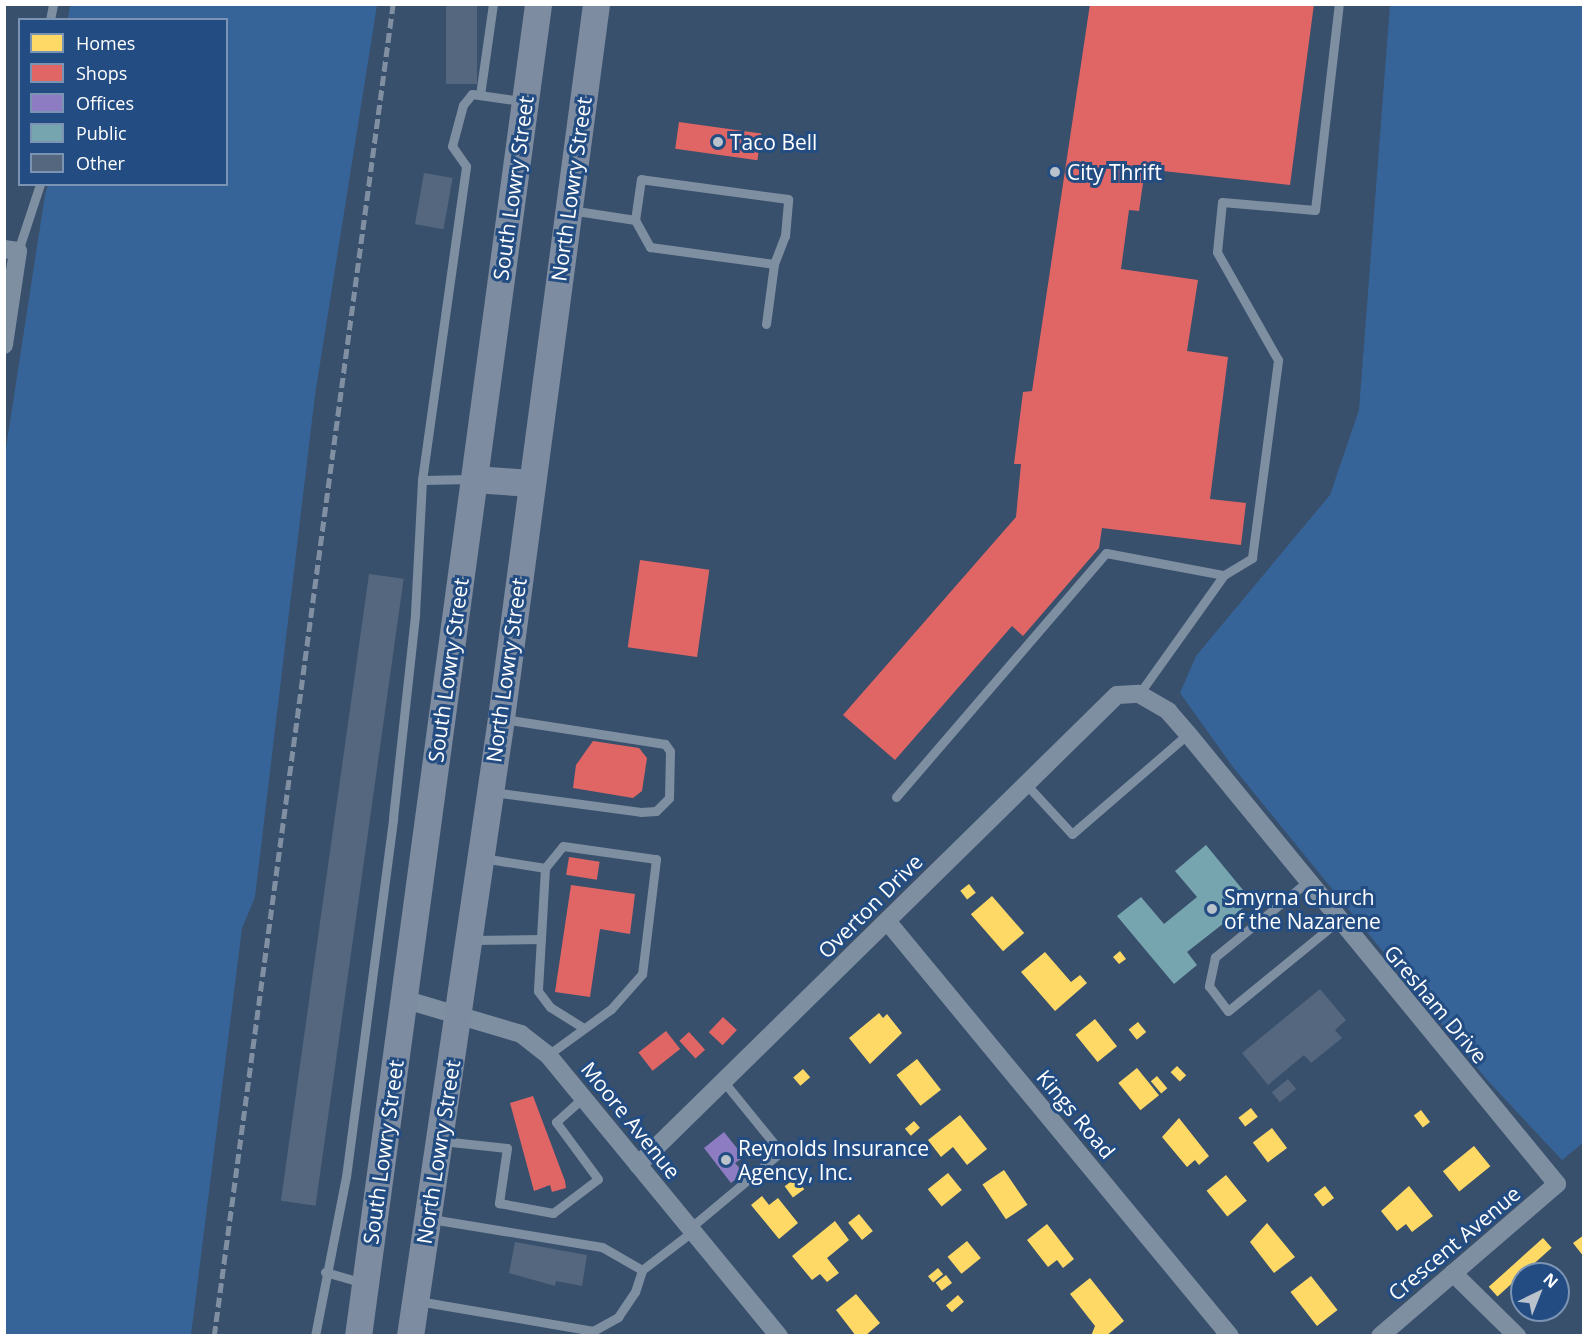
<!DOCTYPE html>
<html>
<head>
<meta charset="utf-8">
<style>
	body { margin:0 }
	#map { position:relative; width:1588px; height:1340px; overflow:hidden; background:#39506c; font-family:"Open Sans",sans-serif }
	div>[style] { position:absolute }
	.green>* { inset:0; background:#376498 }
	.homes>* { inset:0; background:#ffd966; transform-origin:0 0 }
	.shops>* { inset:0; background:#e06666; transform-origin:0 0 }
	.offices>* { inset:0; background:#8e7cc3 }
	.public>* { inset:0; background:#76a5af }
	.building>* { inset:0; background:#54677e; transform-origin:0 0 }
	.lane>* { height:9px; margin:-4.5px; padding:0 4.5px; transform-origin:4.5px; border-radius:4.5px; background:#7f8fa2 }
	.street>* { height:18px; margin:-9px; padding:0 9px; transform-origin:9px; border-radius:9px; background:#7f8fa2 }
	.primary>* { height:27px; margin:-13.5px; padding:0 13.5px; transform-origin:13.5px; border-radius:13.5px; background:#7d8ca0 }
	.rail>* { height:4.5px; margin-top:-2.25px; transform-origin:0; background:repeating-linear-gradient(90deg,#8090a2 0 10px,transparent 0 14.5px) }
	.dots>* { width:16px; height:16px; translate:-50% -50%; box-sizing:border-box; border:3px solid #234d82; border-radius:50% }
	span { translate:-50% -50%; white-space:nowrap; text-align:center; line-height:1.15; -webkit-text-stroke:6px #234d82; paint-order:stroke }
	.poi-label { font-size:21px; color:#fff }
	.left { translate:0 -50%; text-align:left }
	.street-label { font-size:21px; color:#fff }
	.frame { position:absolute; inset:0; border:6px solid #fff; pointer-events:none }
	.legend { position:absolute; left:18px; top:18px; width:210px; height:168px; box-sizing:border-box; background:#234d82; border:2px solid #7b94b4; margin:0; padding:8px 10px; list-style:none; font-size:18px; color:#fff }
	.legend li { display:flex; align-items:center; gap:12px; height:30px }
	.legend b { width:30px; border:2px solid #7b94b4 }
	.north { position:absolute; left:1510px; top:1262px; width:60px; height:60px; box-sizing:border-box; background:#234d82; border:2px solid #7b94b4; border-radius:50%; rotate:43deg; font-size:16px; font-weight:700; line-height:24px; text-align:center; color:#fff }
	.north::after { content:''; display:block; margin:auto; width:21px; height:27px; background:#bac2cc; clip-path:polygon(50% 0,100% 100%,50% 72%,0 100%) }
</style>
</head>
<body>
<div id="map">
	<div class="green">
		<i style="clip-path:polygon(70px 5px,377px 5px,315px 395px,255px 897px,242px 928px,191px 1335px,5px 1335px,4px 461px,45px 195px,48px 185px,226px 184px,226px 20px,68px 19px)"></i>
		<i style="clip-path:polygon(1390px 5px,1583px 5px,1584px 1142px,1562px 1160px,1488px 1081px,1233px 767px,1180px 693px,1196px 656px,1330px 495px,1359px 410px)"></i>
	</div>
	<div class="homes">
		<i style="left:969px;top:884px;width:11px;height:11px;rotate:52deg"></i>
		<i style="left:992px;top:896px;width:49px;height:28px;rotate:49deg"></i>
		<i style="clip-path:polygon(1120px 951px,1126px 959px,1119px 964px,1113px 957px)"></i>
		<i style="clip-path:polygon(1045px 952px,1071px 982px,1080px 975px,1087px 983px,1055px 1011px,1021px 972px)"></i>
		<i style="clip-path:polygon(879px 1013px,883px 1018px,887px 1014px,902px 1033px,870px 1064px,849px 1038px)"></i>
		<i style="left:1095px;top:1019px;width:35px;height:25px;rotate:51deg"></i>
		<i style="left:1138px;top:1022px;width:13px;height:12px;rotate:51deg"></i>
		<i style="left:917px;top:1059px;width:39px;height:26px;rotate:52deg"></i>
		<i style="left:1177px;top:1066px;width:13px;height:9px;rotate:45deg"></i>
		<i style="left:1137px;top:1068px;width:35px;height:24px;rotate:51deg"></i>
		<i style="left:803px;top:1069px;width:11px;height:13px;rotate:49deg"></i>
		<i style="left:1157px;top:1076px;width:16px;height:8px;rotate:50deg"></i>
		<i style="left:1251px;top:1108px;width:11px;height:16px;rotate:52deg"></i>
		<i style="left:1421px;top:1110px;width:15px;height:9px;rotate:53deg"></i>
		<i style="clip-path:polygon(960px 1115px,987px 1149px,967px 1165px,953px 1147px,941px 1157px,928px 1140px)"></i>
		<i style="clip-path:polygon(1179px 1118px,1209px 1156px,1199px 1165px,1195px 1160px,1187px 1167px,1162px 1137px)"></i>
		<i style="left:914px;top:1121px;width:9px;height:12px;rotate:49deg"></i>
		<i style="left:1272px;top:1128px;width:25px;height:24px;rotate:53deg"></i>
		<i style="left:1474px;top:1146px;width:26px;height:40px;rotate:51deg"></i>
		<i style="left:1004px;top:1170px;width:42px;height:26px;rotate:56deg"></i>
		<i style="left:948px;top:1173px;width:22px;height:26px;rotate:51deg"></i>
		<i style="left:1226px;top:1175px;width:33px;height:25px;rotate:51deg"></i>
		<i style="left:796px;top:1178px;width:14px;height:14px;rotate:54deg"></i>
		<i style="left:1325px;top:1186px;width:15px;height:14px;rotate:53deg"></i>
		<i style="clip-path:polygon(1409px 1186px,1433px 1216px,1412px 1232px,1406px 1224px,1397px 1231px,1381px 1211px)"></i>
		<i style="clip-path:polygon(762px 1196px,769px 1205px,778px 1198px,798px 1223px,779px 1239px,751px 1205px)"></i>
		<i style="left:859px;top:1214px;width:22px;height:14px;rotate:51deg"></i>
		<i style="clip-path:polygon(835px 1221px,849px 1240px,827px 1258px,839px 1273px,827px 1282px,820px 1274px,812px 1280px,792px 1256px)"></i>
		<i style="clip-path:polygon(1267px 1223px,1295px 1257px,1274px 1273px,1250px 1242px)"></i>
		<i style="clip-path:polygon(1047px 1224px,1074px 1259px,1063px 1268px,1057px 1260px,1048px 1267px,1027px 1240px)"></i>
		<i style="clip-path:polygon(1584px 1235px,1584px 1257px,1573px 1243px)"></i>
		<i style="left:1543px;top:1238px;width:13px;height:73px;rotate:48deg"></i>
		<i style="left:967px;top:1241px;width:22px;height:25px;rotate:51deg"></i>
		<i style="left:938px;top:1268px;width:8px;height:13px;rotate:50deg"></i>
		<i style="left:946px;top:1275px;width:10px;height:13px;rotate:53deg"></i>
		<i style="left:1311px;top:1276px;width:43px;height:26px;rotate:52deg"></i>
		<i style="clip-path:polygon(1090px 1278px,1124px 1321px,1106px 1336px,1091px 1336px,1095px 1326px,1070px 1294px)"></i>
		<i style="clip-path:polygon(856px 1294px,880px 1323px,865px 1336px,856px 1336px,836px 1310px)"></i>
		<i style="left:958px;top:1295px;width:9px;height:16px;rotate:49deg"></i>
	</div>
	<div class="shops">
		<i style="clip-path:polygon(1090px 4px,1314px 4px,1290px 185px,1145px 169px,1139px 211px,1129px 210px,1121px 269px,1198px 280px,1187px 351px,1228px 357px,1210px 499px,1246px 503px,1241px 545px,1102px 528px,1099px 548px,1023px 636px,1012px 626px,895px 760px,843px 715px,1016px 517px,1021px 464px,1014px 464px,1023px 392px,1032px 391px)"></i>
		<i style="left:679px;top:122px;width:83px;height:27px;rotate:8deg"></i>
		<i style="left:640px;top:560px;width:70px;height:88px;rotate:8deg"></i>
		<i style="clip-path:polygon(593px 741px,639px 748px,647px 758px,642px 791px,633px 798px,573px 788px,576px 765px)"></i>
		<i style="left:569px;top:857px;width:31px;height:18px;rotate:9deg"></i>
		<i style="clip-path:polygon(571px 885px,635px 894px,630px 934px,600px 929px,590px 997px,555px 992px)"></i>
		<i style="left:723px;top:1017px;width:19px;height:21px;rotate:43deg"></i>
		<i style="left:666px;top:1031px;width:23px;height:35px;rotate:52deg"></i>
		<i style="left:689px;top:1032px;width:24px;height:13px;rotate:48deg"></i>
		<i style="clip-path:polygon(533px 1096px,565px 1181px,566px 1188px,552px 1192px,550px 1185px,534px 1191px,510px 1103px)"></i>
	</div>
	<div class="offices">
		<i style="clip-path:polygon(724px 1132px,744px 1157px,735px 1163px,744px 1173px,731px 1183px,704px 1148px)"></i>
	</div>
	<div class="public">
		<i style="clip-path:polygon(1206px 845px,1252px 901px,1187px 952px,1197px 965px,1174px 984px,1117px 916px,1141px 897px,1164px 924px,1197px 897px,1175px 871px)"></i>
	</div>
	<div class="building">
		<i style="left:446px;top:4px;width:31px;height:80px"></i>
		<i style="left:424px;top:173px;width:29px;height:52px;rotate:10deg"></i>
		<i style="left:369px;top:574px;width:35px;height:633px;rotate:8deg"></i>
		<i style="clip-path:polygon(1320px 989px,1346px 1020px,1335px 1030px,1342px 1038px,1311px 1063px,1304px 1055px,1268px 1085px,1242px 1053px)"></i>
		<i style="left:1288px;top:1079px;width:13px;height:21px;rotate:51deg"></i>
		<i style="clip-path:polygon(515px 1242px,587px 1255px,582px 1286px,556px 1281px,555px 1286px,509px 1273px)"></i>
	</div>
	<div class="lane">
		<i style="left:50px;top:20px;width:16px;rotate:-79deg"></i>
		<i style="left:480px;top:95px;width:92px;rotate:-81.9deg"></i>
		<i style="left:570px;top:210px;width:66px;rotate:8.7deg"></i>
		<i style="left:635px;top:220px;width:31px;rotate:61deg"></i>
		<i style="left:650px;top:247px;width:125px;rotate:7.8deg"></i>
		<i style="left:774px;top:264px;width:30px;rotate:-69deg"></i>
		<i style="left:785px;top:236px;width:37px;rotate:-85deg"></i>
		<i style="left:788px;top:199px;width:148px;rotate:-172.3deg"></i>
		<i style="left:641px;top:179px;width:41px;rotate:98.3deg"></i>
		<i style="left:18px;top:251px;width:71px;rotate:-71.8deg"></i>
		<i style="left:766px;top:324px;width:61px;rotate:-82.4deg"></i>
		<i style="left:422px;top:480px;width:49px;rotate:-1.2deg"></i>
		<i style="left:1139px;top:694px;width:146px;rotate:-54.5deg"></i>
		<i style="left:1025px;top:783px;width:69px;rotate:47.3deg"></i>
		<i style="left:1072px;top:834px;width:153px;rotate:-40.8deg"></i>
		<i style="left:492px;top:792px;width:150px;rotate:7.6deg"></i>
		<i style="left:641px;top:812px;width:15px;rotate:-4deg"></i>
		<i style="left:656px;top:811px;width:18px;rotate:-45deg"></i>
		<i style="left:669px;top:798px;width:47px;rotate:-88.8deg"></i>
		<i style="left:670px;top:751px;width:9px;rotate:-126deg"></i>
		<i style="left:665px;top:744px;width:163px;rotate:-171.2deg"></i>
		<i style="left:896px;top:797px;width:322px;rotate:-49.3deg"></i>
		<i style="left:1106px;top:553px;width:120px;rotate:10.6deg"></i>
		<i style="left:1224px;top:575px;width:33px;rotate:-31deg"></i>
		<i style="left:1252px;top:558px;width:200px;rotate:-82.5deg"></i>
		<i style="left:1278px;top:360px;width:124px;rotate:-119.5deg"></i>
		<i style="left:1217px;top:252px;width:50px;rotate:-84.3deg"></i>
		<i style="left:1222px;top:202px;width:93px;rotate:4.9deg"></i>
		<i style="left:1315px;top:210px;width:207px;rotate:-83.4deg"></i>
		<i style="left:482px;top:858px;width:64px;rotate:9deg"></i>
		<i style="left:545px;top:868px;width:28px;rotate:-51deg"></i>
		<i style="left:563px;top:846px;width:94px;rotate:8deg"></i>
		<i style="left:656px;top:859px;width:116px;rotate:96.9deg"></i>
		<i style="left:642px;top:974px;width:47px;rotate:131.5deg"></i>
		<i style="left:611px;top:1009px;width:78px;rotate:143.9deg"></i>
		<i style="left:545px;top:868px;width:123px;rotate:93.3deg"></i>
		<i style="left:538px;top:991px;width:20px;rotate:53deg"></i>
		<i style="left:550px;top:1007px;width:40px;rotate:32deg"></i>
		<i style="left:1307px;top:882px;width:119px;rotate:140.8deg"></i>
		<i style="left:1215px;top:957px;width:30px;rotate:102deg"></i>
		<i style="left:1209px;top:986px;width:31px;rotate:53deg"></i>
		<i style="left:1228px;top:1011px;width:142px;rotate:-39.3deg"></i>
		<i style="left:472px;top:940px;width:69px;rotate:-0.8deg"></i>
		<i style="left:442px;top:1141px;width:65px;rotate:6.1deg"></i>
		<i style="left:507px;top:1148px;width:56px;rotate:98.3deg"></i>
		<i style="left:499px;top:1203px;width:55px;rotate:10.5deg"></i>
		<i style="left:553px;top:1213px;width:56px;rotate:-37.1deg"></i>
		<i style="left:598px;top:1179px;width:71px;rotate:-126.4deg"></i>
		<i style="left:556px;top:1122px;width:36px;rotate:-42deg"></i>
		<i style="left:431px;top:1219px;width:173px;rotate:9.3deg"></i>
		<i style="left:602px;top:1247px;width:46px;rotate:29.9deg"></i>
		<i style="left:690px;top:1228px;width:119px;rotate:-39.9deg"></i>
		<i style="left:781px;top:1152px;width:92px;rotate:-129.2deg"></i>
		<i style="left:325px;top:1272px;width:40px;rotate:16deg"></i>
		<i style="left:418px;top:1301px;width:178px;rotate:9.7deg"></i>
		<i style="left:593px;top:1331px;width:29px;rotate:-29deg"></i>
		<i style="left:618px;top:1317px;width:30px;rotate:-56deg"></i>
		<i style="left:635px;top:1292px;width:23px;rotate:-72deg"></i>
		<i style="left:642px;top:1270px;width:64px;rotate:-37.4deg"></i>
		<i style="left:315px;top:1336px;width:162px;rotate:-79deg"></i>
		<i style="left:346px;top:1177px;width:362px;rotate:-82.5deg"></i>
		<i style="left:393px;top:818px;width:205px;rotate:-83.8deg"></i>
		<i style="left:415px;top:614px;width:134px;rotate:-87deg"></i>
		<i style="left:422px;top:480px;width:317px;rotate:-82deg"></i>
		<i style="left:466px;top:166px;width:24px;rotate:-125deg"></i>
		<i style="left:452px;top:146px;width:42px;rotate:-75deg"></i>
		<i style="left:463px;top:105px;width:14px;rotate:-51deg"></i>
		<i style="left:472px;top:94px;width:49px;rotate:8.1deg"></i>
	</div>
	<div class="street">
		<i style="left:4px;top:249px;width:14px;rotate:8deg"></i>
		<i style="left:18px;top:251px;width:95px;rotate:98.5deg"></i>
		<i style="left:887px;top:921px;width:538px;rotate:50.43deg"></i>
		<i style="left:403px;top:999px;width:123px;rotate:16.5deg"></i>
		<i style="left:521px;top:1034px;width:34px;rotate:38deg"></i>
		<i style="left:548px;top:1055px;width:364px;rotate:50.6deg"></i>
		<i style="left:638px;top:1165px;width:671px;rotate:-44.46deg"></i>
		<i style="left:1117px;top:695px;width:22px;rotate:-3deg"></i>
		<i style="left:1139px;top:694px;width:34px;rotate:30deg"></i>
		<i style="left:1168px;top:711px;width:30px;rotate:49deg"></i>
		<i style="left:1188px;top:734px;width:582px;rotate:50.65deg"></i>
		<i style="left:1557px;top:1184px;width:233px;rotate:139.3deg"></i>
		<i style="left:1453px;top:1273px;width:90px;rotate:44.5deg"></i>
	</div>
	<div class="primary">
		<i style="left:474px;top:479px;width:57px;rotate:4deg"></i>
		<i style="left:358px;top:1336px;width:1344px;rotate:-82.3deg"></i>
		<i style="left:410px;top:1336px;width:625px;rotate:-81.62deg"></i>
		<i style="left:501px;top:718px;width:720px;rotate:-82.42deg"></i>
	</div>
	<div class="rail">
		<i style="left:214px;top:1336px;width:1344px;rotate:-82.35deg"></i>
	</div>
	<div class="dots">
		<i style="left:718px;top:142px;background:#bac2cc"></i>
		<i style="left:1055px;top:172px;background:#bac2cc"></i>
		<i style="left:1212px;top:909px;background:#bac2cc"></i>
		<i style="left:726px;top:1160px;background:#bac2cc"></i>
	</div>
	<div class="poi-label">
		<span class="left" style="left:730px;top:142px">Taco Bell</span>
		<span class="left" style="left:1067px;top:172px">City Thrift</span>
		<span class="left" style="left:1224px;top:909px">Smyrna Church<br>of the Nazarene</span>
		<span class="left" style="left:738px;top:1160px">Reynolds Insurance<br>Agency, Inc.</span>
	</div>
	<div class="street-label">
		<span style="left:513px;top:188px;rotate:-82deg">South Lowry Street</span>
		<span style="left:571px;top:189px;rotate:-82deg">North Lowry Street</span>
		<span style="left:448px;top:670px;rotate:-82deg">South Lowry Street</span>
		<span style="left:506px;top:670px;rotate:-82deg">North Lowry Street</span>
		<span style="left:870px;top:906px;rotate:-45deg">Overton Drive</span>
		<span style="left:1436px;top:1004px;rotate:50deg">Gresham Drive</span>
		<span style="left:1076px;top:1114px;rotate:50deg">Kings Road</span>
		<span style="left:631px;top:1120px;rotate:51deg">Moore Avenue</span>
		<span style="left:383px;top:1152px;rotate:-82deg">South Lowry Street</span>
		<span style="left:438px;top:1152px;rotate:-81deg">North Lowry Street</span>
		<span style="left:1454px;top:1243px;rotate:-40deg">Crescent Avenue</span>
	</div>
	<div class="frame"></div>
	<ul class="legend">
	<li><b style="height:16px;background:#ffd966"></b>Homes</li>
	<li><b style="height:16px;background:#e06666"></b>Shops</li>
	<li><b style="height:16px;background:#8e7cc3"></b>Offices</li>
	<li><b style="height:16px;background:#76a5af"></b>Public</li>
	<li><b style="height:16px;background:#54677e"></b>Other</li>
	</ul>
	<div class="north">N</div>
</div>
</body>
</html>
